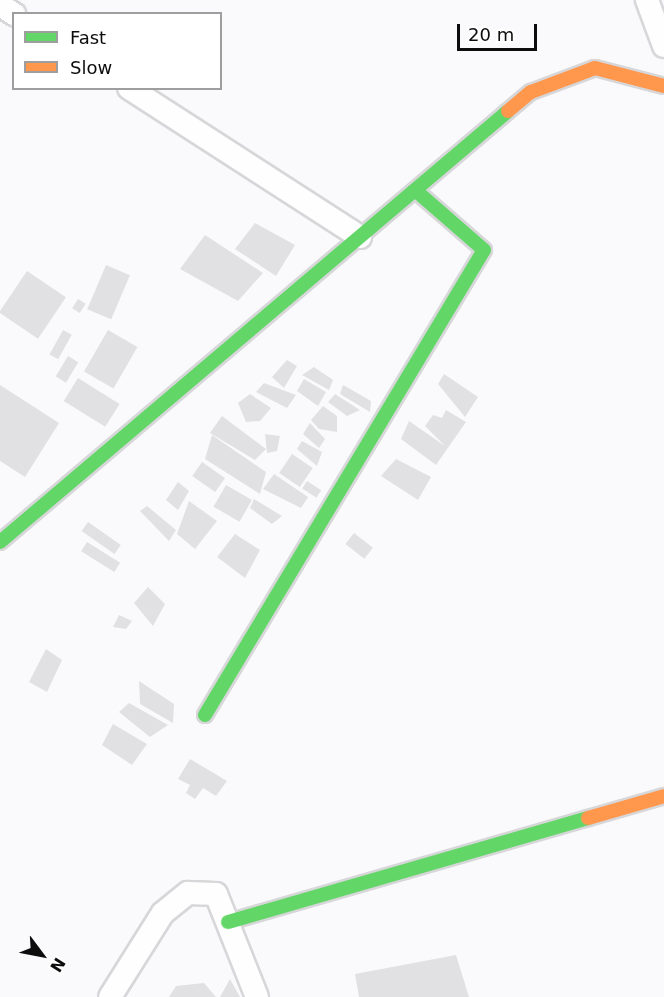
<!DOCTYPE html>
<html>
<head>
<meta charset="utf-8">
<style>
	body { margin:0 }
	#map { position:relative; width:664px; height:997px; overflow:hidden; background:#faf9fc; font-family:"DejaVu Sans",sans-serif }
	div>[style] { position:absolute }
	.building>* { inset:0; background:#e1e1e3; transform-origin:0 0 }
	.roads { filter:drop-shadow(2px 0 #d7d7d9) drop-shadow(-2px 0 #d7d7d9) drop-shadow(0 2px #d7d7d9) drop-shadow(0 -2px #d7d7d9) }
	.street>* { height:22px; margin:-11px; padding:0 11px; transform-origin:11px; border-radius:11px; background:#fefeff }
	.fast>* { height:14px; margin:-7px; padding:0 7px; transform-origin:7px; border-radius:7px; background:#63d668 }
	.slow>* { height:14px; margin:-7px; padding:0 7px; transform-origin:7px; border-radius:7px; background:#ff974d }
	span { translate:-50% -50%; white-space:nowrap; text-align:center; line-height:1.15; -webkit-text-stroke:5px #fff; paint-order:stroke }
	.legend { position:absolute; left:12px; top:12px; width:210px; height:78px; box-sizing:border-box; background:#fff; border:2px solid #9e9e9e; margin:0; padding:8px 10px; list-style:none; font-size:18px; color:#0c0c0d }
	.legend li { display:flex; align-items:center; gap:12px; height:30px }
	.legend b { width:30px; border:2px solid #9e9e9e }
	.north { position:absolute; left:12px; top:925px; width:60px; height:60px; -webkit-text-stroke:4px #fff; paint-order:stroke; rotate:122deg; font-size:16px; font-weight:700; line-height:24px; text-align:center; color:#0c0c0d }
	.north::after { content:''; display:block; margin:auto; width:21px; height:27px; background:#0c0c0d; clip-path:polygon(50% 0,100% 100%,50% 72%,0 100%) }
	.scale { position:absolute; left:457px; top:24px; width:80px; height:27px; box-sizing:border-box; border:3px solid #0c0c0d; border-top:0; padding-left:8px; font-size:18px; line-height:21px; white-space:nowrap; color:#0c0c0d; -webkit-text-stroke:4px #fff; paint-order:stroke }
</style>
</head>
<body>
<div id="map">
	<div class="building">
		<i style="clip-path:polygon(255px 223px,295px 245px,276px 276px,235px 249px)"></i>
		<i style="clip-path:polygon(205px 235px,263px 273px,238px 301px,180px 269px)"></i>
		<i style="left:106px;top:265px;width:26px;height:48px;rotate:23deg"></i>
		<i style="left:27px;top:271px;width:47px;height:50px;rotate:34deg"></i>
		<i style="left:78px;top:299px;width:9px;height:11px;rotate:32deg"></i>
		<i style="left:63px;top:330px;width:10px;height:28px;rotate:29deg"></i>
		<i style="left:108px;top:330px;width:34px;height:48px;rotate:30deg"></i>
		<i style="left:68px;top:356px;width:12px;height:24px;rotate:31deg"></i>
		<i style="clip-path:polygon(287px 360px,297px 366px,284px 388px,272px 377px)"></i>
		<i style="clip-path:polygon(314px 367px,333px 380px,329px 390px,302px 375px)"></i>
		<i style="clip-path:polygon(444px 374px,478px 397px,465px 417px,438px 384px)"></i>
		<i style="left:78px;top:378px;width:49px;height:27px;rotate:32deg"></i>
		<i style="clip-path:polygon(304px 379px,326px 392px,318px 406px,297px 391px)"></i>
		<i style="clip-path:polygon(264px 383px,296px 395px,287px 408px,256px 392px)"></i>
		<i style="clip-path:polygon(0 385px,59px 423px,25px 477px,0 461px)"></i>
		<i style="clip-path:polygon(343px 385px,371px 401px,370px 412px,340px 394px)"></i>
		<i style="clip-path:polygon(250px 394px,271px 408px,260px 421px,246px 422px,238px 403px)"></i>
		<i style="clip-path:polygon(335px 394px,360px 410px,347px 416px,328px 402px)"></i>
		<i style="clip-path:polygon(323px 406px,337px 416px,337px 432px,319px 429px,311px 420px)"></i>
		<i style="clip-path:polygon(446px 410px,466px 422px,436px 465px,401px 439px,409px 421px,445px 446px,425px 426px,433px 415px,442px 418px)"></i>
		<i style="clip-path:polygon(222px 416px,266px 449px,255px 460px,210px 433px)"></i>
		<i style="clip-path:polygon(310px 423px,325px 439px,319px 448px,303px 434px)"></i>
		<i style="clip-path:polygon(265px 434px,280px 436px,277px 451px,267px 453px)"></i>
		<i style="clip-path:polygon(212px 435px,266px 472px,260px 494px,205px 459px)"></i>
		<i style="clip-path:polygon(302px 441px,322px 452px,317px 466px,297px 449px)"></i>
		<i style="left:292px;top:454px;width:25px;height:23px;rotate:34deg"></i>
		<i style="clip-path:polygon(396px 459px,431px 477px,418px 500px,381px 476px)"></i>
		<i style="left:202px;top:462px;width:28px;height:17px;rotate:35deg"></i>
		<i style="clip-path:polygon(274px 474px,308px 497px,301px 508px,263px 489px)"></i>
		<i style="left:307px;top:481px;width:17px;height:9px;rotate:33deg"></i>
		<i style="clip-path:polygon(178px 482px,189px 491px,178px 510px,166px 500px)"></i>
		<i style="left:226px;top:485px;width:30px;height:25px;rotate:30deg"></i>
		<i style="clip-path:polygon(254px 499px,282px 516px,272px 524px,250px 508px)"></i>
		<i style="clip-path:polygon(189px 501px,217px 521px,195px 549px,177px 534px)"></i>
		<i style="clip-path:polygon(147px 506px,176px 530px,169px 541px,140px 511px)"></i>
		<i style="left:88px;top:522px;width:40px;height:11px;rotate:35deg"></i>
		<i style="left:354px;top:533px;width:24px;height:14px;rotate:38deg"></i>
		<i style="clip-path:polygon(235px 534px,260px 550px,245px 578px,217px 557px)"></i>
		<i style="left:87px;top:542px;width:39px;height:11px;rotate:32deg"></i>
		<i style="clip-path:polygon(148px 587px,165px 604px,153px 626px,134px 603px)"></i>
		<i style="clip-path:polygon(119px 615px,132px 621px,126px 629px,113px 627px)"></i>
		<i style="clip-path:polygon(46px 649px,62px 660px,47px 692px,29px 682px)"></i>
		<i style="clip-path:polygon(139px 681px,174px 704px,173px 723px,140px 704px)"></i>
		<i style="clip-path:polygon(129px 703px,168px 725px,150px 737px,119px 712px)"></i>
		<i style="clip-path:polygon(113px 724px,147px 744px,132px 765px,102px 745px)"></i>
		<i style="clip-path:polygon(190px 759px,227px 781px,216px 796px,203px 788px,195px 799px,186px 793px,190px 785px,178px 779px)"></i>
		<i style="clip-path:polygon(456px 955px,469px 997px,359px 997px,355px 974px)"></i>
		<i style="clip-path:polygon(230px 979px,240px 997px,220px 997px)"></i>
		<i style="clip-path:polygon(204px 983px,216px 997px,169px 997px,176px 986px)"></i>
	</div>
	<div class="roads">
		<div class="street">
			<i style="left:647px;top:0;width:49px;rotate:69.7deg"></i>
			<i style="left:0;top:5px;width:17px;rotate:33deg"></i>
			<i style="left:129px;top:88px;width:275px;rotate:32.8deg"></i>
			<i style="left:110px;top:997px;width:99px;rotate:-57.8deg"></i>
			<i style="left:163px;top:913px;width:32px;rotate:-39deg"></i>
			<i style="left:188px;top:893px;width:28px;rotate:2deg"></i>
			<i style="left:216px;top:894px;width:111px;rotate:68.3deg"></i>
		</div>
		<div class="fast">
			<i style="left:0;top:542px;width:666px;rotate:-40.31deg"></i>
			<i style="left:205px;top:715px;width:542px;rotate:-59.04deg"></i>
			<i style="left:484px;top:250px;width:91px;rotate:-139deg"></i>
			<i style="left:228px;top:922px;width:375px;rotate:-16.1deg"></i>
		</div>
		<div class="slow">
			<i style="left:508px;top:111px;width:30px;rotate:-40deg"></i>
			<i style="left:531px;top:92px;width:68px;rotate:-20.6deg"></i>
			<i style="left:595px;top:68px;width:71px;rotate:14.6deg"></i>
			<i style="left:588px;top:818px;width:79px;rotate:-16.1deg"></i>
		</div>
	</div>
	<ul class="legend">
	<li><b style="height:8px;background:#63d668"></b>Fast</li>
	<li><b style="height:8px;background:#ff974d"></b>Slow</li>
	</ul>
	<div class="north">N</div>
	<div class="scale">20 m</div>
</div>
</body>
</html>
